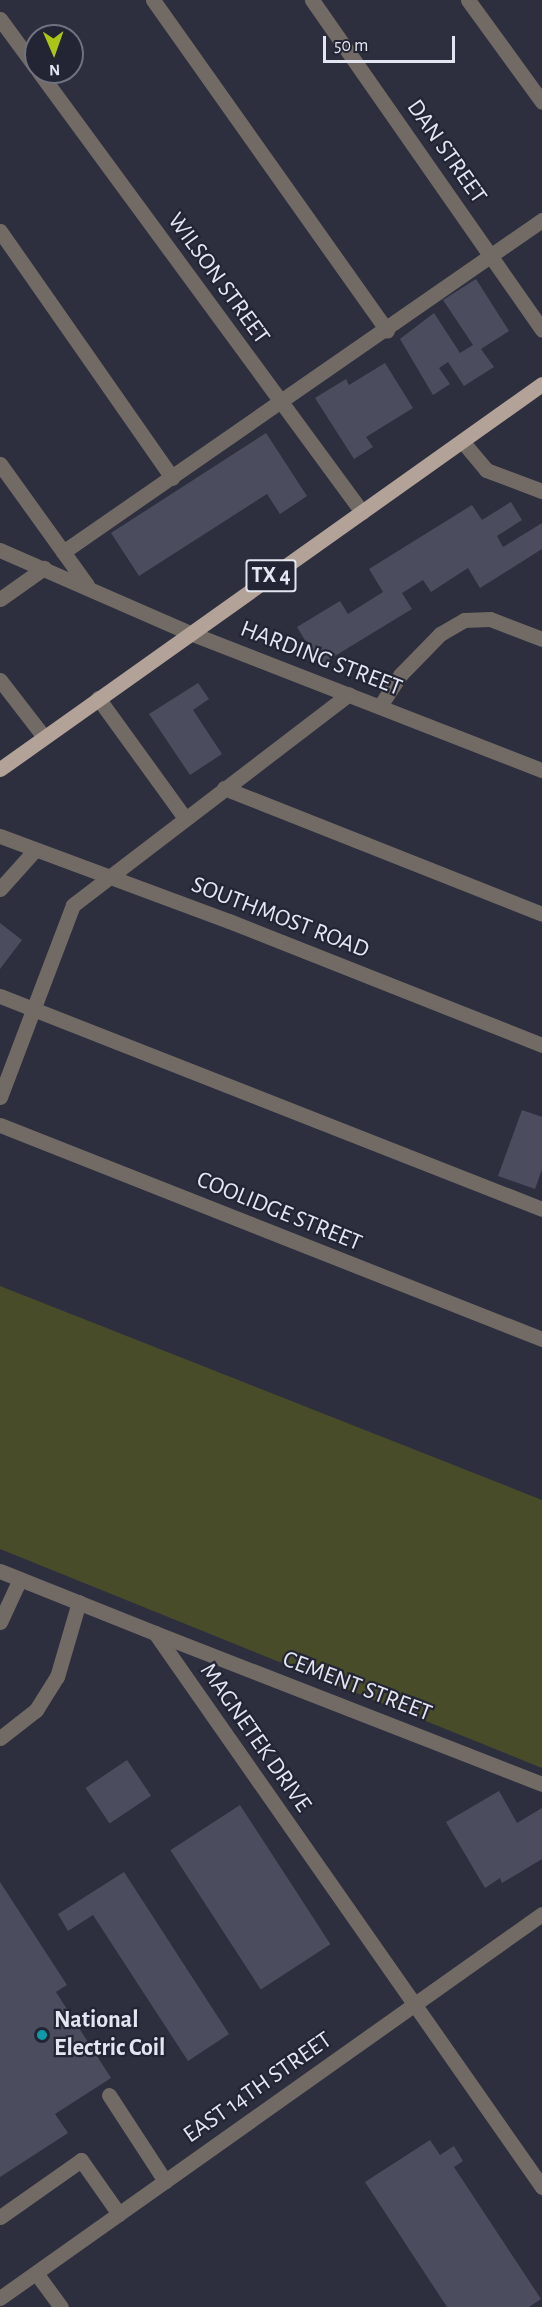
<!DOCTYPE html>
<html>
<head>
<meta charset="utf-8">
<style>
	body { margin:0 }
	#map { position:relative; width:542px; height:2307px; overflow:hidden; background:#2d2f3f; font-family:"Alegreya Sans",sans-serif }
	div>[style] { position:absolute }
	.green>* { inset:0; background:#494c29 }
	.building>* { inset:0; background:#4b4d5f; transform-origin:0 0 }
	.minor>* { height:15px; margin:-7.5px; padding:0 7.5px; transform-origin:7.5px; border-radius:7.5px; background:#726a64 }
	.major>* { height:15px; margin:-7.5px; padding:0 7.5px; transform-origin:7.5px; border-radius:7.5px; background:#b3a297 }
	.dots>* { width:16px; height:16px; translate:-50% -50%; box-sizing:border-box; border:3px solid #232535; border-radius:50% }
	span { translate:-50% -50%; white-space:nowrap; text-align:center; line-height:1.15; -webkit-text-stroke:4.5px #232535; paint-order:stroke }
	.shield-label span { padding:2px 4px; background:#232535; border:2px solid; border-radius:4px; -webkit-text-stroke-width:0 }
	.shield-label { font-size:22px; color:#e3e5f0; font-weight:700 }
	.street-label { font-size:24px; color:#e3e5f0 }
	.poi-label { font-size:24px; color:#e3e5f0; font-weight:700 }
	.left { translate:0 -50%; text-align:left }
	.north { position:absolute; left:24px; top:24px; width:60px; height:60px; box-sizing:border-box; background:#232535; border:2px solid #707280; border-radius:50%; rotate:178deg; font-size:16px; font-weight:700; line-height:24px; text-align:center; color:#e3e5f0 }
	.north::after { content:''; display:block; margin:auto; width:21px; height:27px; background:#abc616; clip-path:polygon(50% 0,100% 100%,50% 72%,0 100%) }
	.scale { position:absolute; left:323px; top:36px; width:132px; height:27px; box-sizing:border-box; border:3px solid #e3e5f0; border-top:0; padding-left:8px; font-size:18px; line-height:21px; white-space:nowrap; color:#e3e5f0; -webkit-text-stroke:4px #232535; paint-order:stroke }
</style>
</head>
<body>
<div id="map">
	<div class="green">
		<i style="clip-path:polygon(0 1286px,542px 1500px,542px 1768px,0 1549px)"></i>
	</div>
	<div class="building">
		<i style="clip-path:polygon(476px 279px,509px 331px,481px 349px,494px 367px,464px 386px,448px 362px,439px 368px,450px 384px,433px 395px,400px 339px,434px 313px,460px 353px,473px 345px,443px 300px)"></i>
		<i style="clip-path:polygon(385px 363px,413px 408px,366px 437px,373px 447px,354px 459px,315px 398px,346px 379px,349px 385px)"></i>
		<i style="clip-path:polygon(266px 433px,307px 496px,280px 514px,267px 494px,139px 576px,111px 533px)"></i>
		<i style="clip-path:polygon(511px 502px,522px 520px,497px 536px,503px 547px,542px 523px,542px 549px,480px 588px,468px 568px,431px 592px,423px 580px,402px 593px,412px 609px,320px 665px,297px 627px,340px 601px,348px 614px,383px 592px,369px 569px,472px 505px,482px 520px)"></i>
		<i style="clip-path:polygon(198px 683px,209px 699px,193px 710px,222px 754px,190px 775px,149px 714px)"></i>
		<i style="clip-path:polygon(0 923px,22px 940px,0 969px)"></i>
		<i style="clip-path:polygon(522px 1110px,542px 1117px,542px 1169px,535px 1189px,498px 1176px)"></i>
		<i style="left:127px;top:1760px;width:43px;height:50px;rotate:56deg"></i>
		<i style="clip-path:polygon(499px 1791px,517px 1823px,542px 1808px,542px 1859px,502px 1883px,500px 1878px,485px 1888px,446px 1822px)"></i>
		<i style="left:240px;top:1805px;width:166px;height:83px;rotate:57deg"></i>
		<i style="clip-path:polygon(124px 1872px,229px 2034px,188px 2061px,93px 1915px,68px 1931px,58px 1914px)"></i>
		<i style="clip-path:polygon(0 1882px,67px 1985px,56px 1992px,111px 2078px,55px 2114px,68px 2133px,0 2177px)"></i>
		<i style="clip-path:polygon(430px 2140px,440px 2155px,454px 2146px,463px 2161px,454px 2167px,541px 2299px,529px 2307px,447px 2307px,365px 2182px)"></i>
	</div>
	<div class="minor">
		<i style="left:153px;top:0;width:405px;rotate:54.7deg"></i>
		<i style="left:312px;top:0;width:402px;rotate:55.1deg"></i>
		<i style="left:468px;top:0;width:126px;rotate:54deg"></i>
		<i style="left:0;top:19px;width:61px;rotate:53.7deg"></i>
		<i style="left:39px;top:72px;width:546px;rotate:53.72deg"></i>
		<i style="left:0;top:231px;width:301px;rotate:55.1deg"></i>
		<i style="left:462px;top:441px;width:38px;rotate:50deg"></i>
		<i style="left:486px;top:470px;width:60px;rotate:20.6deg"></i>
		<i style="left:0;top:464px;width:149px;rotate:54.3deg"></i>
		<i style="left:0;top:550px;width:207px;rotate:23.6deg"></i>
		<i style="left:190px;top:633px;width:378px;rotate:21.3deg"></i>
		<i style="left:63px;top:552px;width:583px;rotate:-34.73deg"></i>
		<i style="left:0;top:599px;width:54px;rotate:-35.2deg"></i>
		<i style="left:0;top:680px;width:72px;rotate:52.3deg"></i>
		<i style="left:98px;top:698px;width:148px;rotate:54.1deg"></i>
		<i style="left:380px;top:706px;width:38px;rotate:-57deg"></i>
		<i style="left:401px;top:674px;width:56px;rotate:-45.7deg"></i>
		<i style="left:440px;top:634px;width:28px;rotate:-30deg"></i>
		<i style="left:464px;top:620px;width:26px;rotate:-2deg"></i>
		<i style="left:490px;top:619px;width:56px;rotate:21deg"></i>
		<i style="left:224px;top:788px;width:342px;rotate:21.6deg"></i>
		<i style="left:0;top:836px;width:244px;rotate:20.4deg"></i>
		<i style="left:229px;top:921px;width:337px;rotate:21.6deg"></i>
		<i style="left:0;top:889px;width:52px;rotate:-48.1deg"></i>
		<i style="left:0;top:996px;width:582px;rotate:21.45deg"></i>
		<i style="left:0;top:1097px;width:205px;rotate:-69.2deg"></i>
		<i style="left:73px;top:905px;width:347px;rotate:-37.4deg"></i>
		<i style="left:0;top:1125px;width:583px;rotate:21.55deg"></i>
		<i style="left:0;top:1571px;width:167px;rotate:21.8deg"></i>
		<i style="left:155px;top:1633px;width:676px;rotate:55.06deg"></i>
		<i style="left:0;top:1622px;width:47px;rotate:-65.1deg"></i>
		<i style="left:155px;top:1633px;width:415px;rotate:21.3deg"></i>
		<i style="left:0;top:1738px;width:46px;rotate:-37.9deg"></i>
		<i style="left:36px;top:1710px;width:39px;rotate:-58deg"></i>
		<i style="left:57px;top:1677px;width:78px;rotate:-73.7deg"></i>
		<i style="left:109px;top:2095px;width:103px;rotate:56.9deg"></i>
		<i style="left:0;top:2217px;width:99px;rotate:-35.1deg"></i>
		<i style="left:81px;top:2160px;width:66px;rotate:54.9deg"></i>
		<i style="left:36px;top:2273px;width:42px;rotate:53.7deg"></i>
		<i style="left:0;top:2298px;width:664px;rotate:-35.32deg"></i>
	</div>
	<div class="major">
		<i style="left:0;top:769px;width:665px;rotate:-35.39deg"></i>
	</div>
	<div class="dots">
		<i style="left:42px;top:2035px;background:#0f9aa8"></i>
	</div>
	<div class="shield-label">
		<span style="left:271px;top:576px">TX 4</span>
	</div>
	<div class="street-label">
		<span style="left:446px;top:152px;rotate:55deg">DAN STREET</span>
		<span style="left:218px;top:279px;rotate:54deg">WILSON STREET</span>
		<span style="left:321px;top:659px;rotate:21deg">HARDING STREET</span>
		<span style="left:280px;top:918px;rotate:21deg">SOUTHMOST ROAD</span>
		<span style="left:279px;top:1212px;rotate:22deg">COOLIDGE STREET</span>
		<span style="left:357px;top:1687px;rotate:21deg">CEMENT STREET</span>
		<span style="left:255px;top:1738px;rotate:55deg">MAGNETEK DRIVE</span>
		<span style="left:258px;top:2088px;rotate:-35deg">EAST 14TH STREET</span>
	</div>
	<div class="poi-label">
		<span class="left" style="left:54px;top:2035px">National<br>Electric Coil</span>
	</div>
	<div class="north">N</div>
	<div class="scale">50 m</div>
</div>
</body>
</html>
